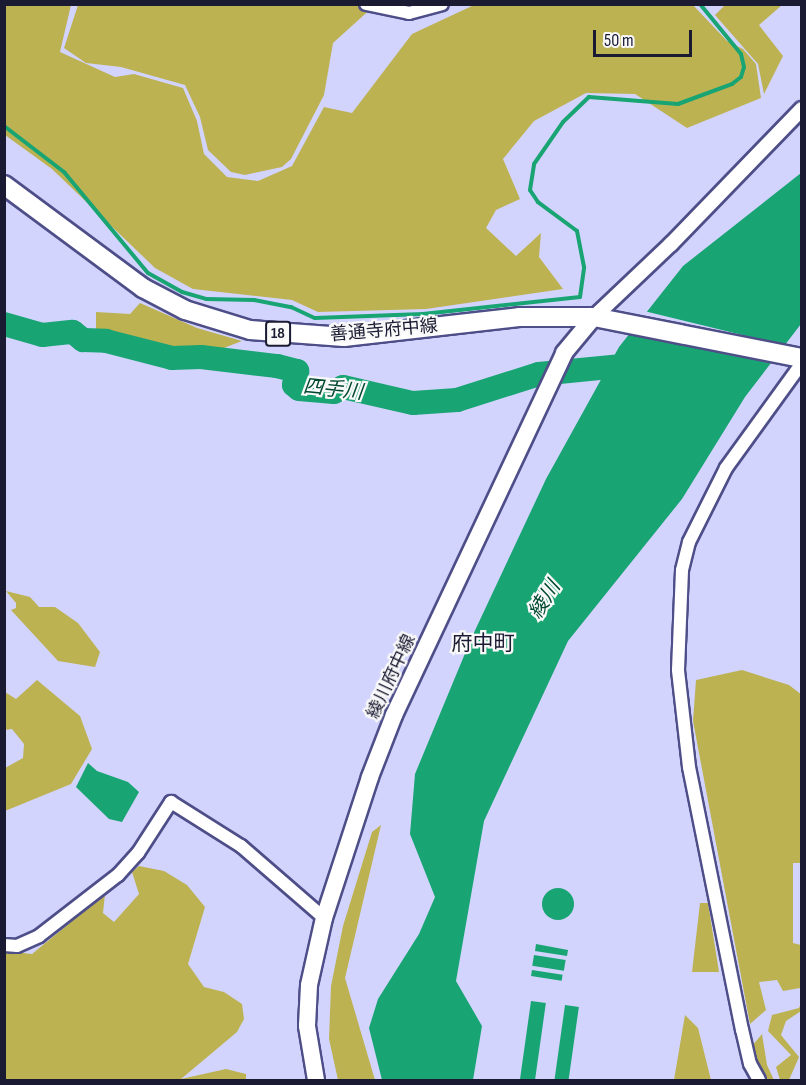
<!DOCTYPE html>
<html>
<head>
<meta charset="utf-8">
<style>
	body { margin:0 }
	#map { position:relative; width:806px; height:1085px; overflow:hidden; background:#d2d4fd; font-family:"Sofia Sans Condensed","Noto Sans JP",sans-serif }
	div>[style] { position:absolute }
	.green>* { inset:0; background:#bdb252 }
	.water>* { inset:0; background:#19a473; transform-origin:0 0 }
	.round { border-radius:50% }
	.pier>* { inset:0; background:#d2d4fd }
	.stream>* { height:4px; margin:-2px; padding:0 2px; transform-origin:2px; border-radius:2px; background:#19a473 }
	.river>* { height:24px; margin:-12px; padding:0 12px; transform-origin:12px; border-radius:12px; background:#19a473 }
	.roads { filter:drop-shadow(2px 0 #4e4e88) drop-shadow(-2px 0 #4e4e88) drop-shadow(0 2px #4e4e88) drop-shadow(0 -2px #4e4e88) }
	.minor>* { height:12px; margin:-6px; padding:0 6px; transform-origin:6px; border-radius:6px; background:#fff }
	.tertiary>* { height:14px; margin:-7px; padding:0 7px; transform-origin:7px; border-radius:7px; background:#fff }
	.secondary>* { height:16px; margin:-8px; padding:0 8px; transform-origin:8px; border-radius:8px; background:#fff }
	.primary>* { height:18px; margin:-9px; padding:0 9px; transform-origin:9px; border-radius:9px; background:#fff }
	span { translate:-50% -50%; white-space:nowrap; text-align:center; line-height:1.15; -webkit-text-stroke:4.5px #f9f9f9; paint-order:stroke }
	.shield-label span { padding:2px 4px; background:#f9f9f9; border:2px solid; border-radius:4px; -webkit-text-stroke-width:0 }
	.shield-label { font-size:16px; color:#1a1a32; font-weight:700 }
	.street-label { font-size:18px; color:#1a1a32 }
	.water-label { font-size:20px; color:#004930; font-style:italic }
	.quarter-label { font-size:21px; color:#1a1a32 }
	.frame { position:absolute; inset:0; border:6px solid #1a1a32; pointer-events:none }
	.scale { position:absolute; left:593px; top:30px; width:99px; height:27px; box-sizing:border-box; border:3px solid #1a1a32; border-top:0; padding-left:8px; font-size:18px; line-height:21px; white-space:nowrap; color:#1a1a32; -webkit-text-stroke:4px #f9f9f9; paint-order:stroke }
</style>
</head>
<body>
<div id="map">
	<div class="green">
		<i style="clip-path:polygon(5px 4px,71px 5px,60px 52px,115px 77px,134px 74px,183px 88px,197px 121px,204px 154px,227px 177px,258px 181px,292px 166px,324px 107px,352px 113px,412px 34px,474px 5px,693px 5px,727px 41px,743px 49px,756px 64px,761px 98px,687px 128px,635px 94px,586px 93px,534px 121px,503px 159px,520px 199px,496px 210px,486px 228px,516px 256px,541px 233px,539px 257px,563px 289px,426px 309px,318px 312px,292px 300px,193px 289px,155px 268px,52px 169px,5px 135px)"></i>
		<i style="clip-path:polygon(726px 4px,782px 5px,759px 25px,783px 56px,764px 94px,758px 64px,715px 15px)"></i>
		<i style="clip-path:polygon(78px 5px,375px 5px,333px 43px,324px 95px,291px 159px,282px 167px,245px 175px,231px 172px,208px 150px,200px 117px,185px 85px,121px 67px,86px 63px,64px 48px)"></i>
		<i style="clip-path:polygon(140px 303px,197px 328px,242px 341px,216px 351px,168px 347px,96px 331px,96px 312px,130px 314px)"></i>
		<i style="clip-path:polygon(6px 591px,30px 597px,39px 607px,55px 607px,78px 623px,100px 652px,95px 667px,58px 661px,11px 610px,16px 608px,16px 603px)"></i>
		<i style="clip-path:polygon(742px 670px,789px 685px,802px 695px,802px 863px,793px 863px,793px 943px,801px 945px,801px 993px,800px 988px,783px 991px,777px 980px,759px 982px,766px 1010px,750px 1024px,693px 721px,696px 680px)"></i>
		<i style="clip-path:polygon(37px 680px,80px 716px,92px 749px,71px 784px,5px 811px,5px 768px,23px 758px,24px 744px,12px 729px,5px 730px,5px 692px,16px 699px)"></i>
		<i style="clip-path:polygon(381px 825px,345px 978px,375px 1080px,338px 1080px,329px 1039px,331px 986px,343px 926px,372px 832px)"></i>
		<i style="clip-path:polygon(139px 866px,164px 871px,187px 885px,205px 907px,188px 964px,204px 987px,224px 992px,242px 1004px,244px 1019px,237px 1032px,181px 1079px,226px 1069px,246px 1074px,246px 1080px,5px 1080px,4px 951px,32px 954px,105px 894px,103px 913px,114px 922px,139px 894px,132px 872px)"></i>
		<i style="clip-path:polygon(700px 903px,708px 903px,719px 972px,692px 972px)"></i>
		<i style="clip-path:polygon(801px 1003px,801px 1011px,786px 1021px,781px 1035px,799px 1057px,789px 1080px,780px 1080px,776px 1067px,791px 1055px,768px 1031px,772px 1015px,799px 1008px)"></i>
		<i style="clip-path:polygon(685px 1015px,698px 1028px,711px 1080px,674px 1080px)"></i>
		<i style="clip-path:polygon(762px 1034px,767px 1065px,774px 1080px,765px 1080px,752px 1046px)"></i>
	</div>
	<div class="water">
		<i style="clip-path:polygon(801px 173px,801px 324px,745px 397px,682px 499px,568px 641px,484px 821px,456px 981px,482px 1026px,473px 1080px,382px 1080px,369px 1028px,378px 999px,419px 934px,435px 897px,410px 834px,415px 774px,471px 639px,546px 479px,619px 347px,683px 266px)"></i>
		<i style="clip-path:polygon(88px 763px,97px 771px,128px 782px,139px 792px,122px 822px,109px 819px,76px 787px)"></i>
		<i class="round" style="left:542px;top:888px;width:32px;height:32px"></i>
		<i style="clip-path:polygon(536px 944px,568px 950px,567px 956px,535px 951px)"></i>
		<i style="left:534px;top:955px;width:32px;height:11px;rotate:9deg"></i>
		<i style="left:532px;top:970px;width:31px;height:6px;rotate:9deg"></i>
		<i style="left:531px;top:1001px;width:15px;height:80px;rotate:8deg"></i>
		<i style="left:565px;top:1005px;width:14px;height:76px;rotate:8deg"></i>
	</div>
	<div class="pier">
		<i style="clip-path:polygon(644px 311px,788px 346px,774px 364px,627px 332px)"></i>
	</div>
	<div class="stream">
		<i style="left:4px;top:126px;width:76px;rotate:37.5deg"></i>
		<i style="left:64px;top:172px;width:131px;rotate:50.3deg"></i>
		<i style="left:148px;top:273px;width:39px;rotate:29deg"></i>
		<i style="left:182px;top:292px;width:25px;rotate:16deg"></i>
		<i style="left:206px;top:299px;width:48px;rotate:1.2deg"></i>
		<i style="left:254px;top:300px;width:38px;rotate:11deg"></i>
		<i style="left:291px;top:307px;width:26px;rotate:25deg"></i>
		<i style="left:315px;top:318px;width:108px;rotate:-2.1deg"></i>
		<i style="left:423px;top:314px;width:158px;rotate:-6.2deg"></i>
		<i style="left:580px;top:297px;width:30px;rotate:-82deg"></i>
		<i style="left:584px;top:267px;width:37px;rotate:-101deg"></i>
		<i style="left:577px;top:231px;width:49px;rotate:-143.4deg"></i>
		<i style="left:538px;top:202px;width:14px;rotate:-124deg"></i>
		<i style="left:530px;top:190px;width:26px;rotate:-81deg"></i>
		<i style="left:534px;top:164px;width:51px;rotate:-55.4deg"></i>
		<i style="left:563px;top:122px;width:36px;rotate:-44deg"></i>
		<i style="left:589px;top:97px;width:89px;rotate:4.5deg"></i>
		<i style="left:678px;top:104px;width:58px;rotate:-20.3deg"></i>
		<i style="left:732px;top:84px;width:11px;rotate:-38deg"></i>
		<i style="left:741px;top:77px;width:10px;rotate:-73deg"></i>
		<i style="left:744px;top:67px;width:13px;rotate:-103deg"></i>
		<i style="left:741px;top:54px;width:65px;rotate:-129.4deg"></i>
	</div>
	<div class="river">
		<i style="left:4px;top:324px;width:40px;rotate:16deg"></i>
		<i style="left:42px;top:335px;width:31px;rotate:-6deg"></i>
		<i style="left:73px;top:332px;width:13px;rotate:39deg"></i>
		<i style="left:83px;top:340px;width:23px;rotate:2deg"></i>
		<i style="left:106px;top:341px;width:68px;rotate:14.4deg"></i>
		<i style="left:172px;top:358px;width:29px;rotate:-2deg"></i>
		<i style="left:201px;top:357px;width:77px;rotate:6.8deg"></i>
		<i style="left:277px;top:366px;width:21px;rotate:14deg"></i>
		<i style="left:297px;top:371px;width:14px;rotate:102deg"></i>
		<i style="left:294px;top:385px;width:6px;rotate:39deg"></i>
		<i style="left:299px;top:389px;width:35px;rotate:5deg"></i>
		<i style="left:334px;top:392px;width:10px;rotate:-29deg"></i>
		<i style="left:343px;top:387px;width:72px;rotate:12.9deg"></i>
		<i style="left:413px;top:403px;width:44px;rotate:-3.9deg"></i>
		<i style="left:457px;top:400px;width:86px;rotate:-17.6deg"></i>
		<i style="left:539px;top:374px;width:91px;rotate:-5.6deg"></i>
		<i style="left:630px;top:365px;width:10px;rotate:24deg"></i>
	</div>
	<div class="roads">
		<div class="minor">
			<i style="left:366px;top:4px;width:44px;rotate:11.8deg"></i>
			<i style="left:409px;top:13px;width:34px;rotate:-15deg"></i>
			<i style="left:4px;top:945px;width:13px;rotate:4deg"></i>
			<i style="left:17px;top:946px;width:24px;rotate:-24deg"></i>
			<i style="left:39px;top:936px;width:100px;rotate:-37.7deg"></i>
			<i style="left:118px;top:875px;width:30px;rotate:-48deg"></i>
			<i style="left:138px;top:853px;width:61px;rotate:-57.1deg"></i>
			<i style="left:171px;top:802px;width:83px;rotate:32.2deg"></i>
			<i style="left:241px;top:846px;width:110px;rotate:40.9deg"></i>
			<i style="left:759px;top:1080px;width:18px;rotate:-119deg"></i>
			<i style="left:750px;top:1064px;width:35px;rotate:-103deg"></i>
			<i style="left:742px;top:1030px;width:268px;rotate:-101.4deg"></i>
			<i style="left:689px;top:767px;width:98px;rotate:-96.5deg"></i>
			<i style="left:678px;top:670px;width:100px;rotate:-87.7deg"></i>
			<i style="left:682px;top:570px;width:29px;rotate:-76deg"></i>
			<i style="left:689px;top:542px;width:83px;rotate:-63.4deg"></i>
			<i style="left:726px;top:468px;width:130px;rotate:-54.1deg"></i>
		</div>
		<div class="tertiary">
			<i style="left:594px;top:317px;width:106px;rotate:-43.5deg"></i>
			<i style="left:671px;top:244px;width:188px;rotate:-45.9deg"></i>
		</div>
		<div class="secondary">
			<i style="left:316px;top:1080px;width:55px;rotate:-99.5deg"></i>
			<i style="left:307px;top:1026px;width:41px;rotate:-87.2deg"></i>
			<i style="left:309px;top:985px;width:69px;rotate:-77.4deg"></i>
			<i style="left:324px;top:918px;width:148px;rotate:-71.9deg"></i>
			<i style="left:370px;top:777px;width:66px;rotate:-68.8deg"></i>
			<i style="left:394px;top:715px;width:400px;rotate:-64.8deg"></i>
			<i style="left:564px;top:353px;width:47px;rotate:-50.2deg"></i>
		</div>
		<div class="primary">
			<i style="left:4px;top:185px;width:173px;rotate:36.5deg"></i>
			<i style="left:143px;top:288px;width:47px;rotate:27.6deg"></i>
			<i style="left:185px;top:310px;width:68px;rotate:17.1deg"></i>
			<i style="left:250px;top:330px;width:94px;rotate:4.3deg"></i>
			<i style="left:344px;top:337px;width:176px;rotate:-6.5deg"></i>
			<i style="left:519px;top:317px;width:75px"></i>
			<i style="left:594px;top:317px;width:212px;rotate:11.2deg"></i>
		</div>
	</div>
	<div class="shield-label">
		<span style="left:278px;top:334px">18</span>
	</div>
	<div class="street-label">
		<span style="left:384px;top:331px;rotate:-5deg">善通寺府中線</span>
		<span style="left:392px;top:677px;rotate:-65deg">綾川府中線</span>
	</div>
	<div class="water-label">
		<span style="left:333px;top:390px;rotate:6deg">四手川</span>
		<span style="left:545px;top:600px;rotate:-58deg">綾川</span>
	</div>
	<div class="quarter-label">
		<span style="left:483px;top:644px">府中町</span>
	</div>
	<div class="frame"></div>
	<div class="scale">50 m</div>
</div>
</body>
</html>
